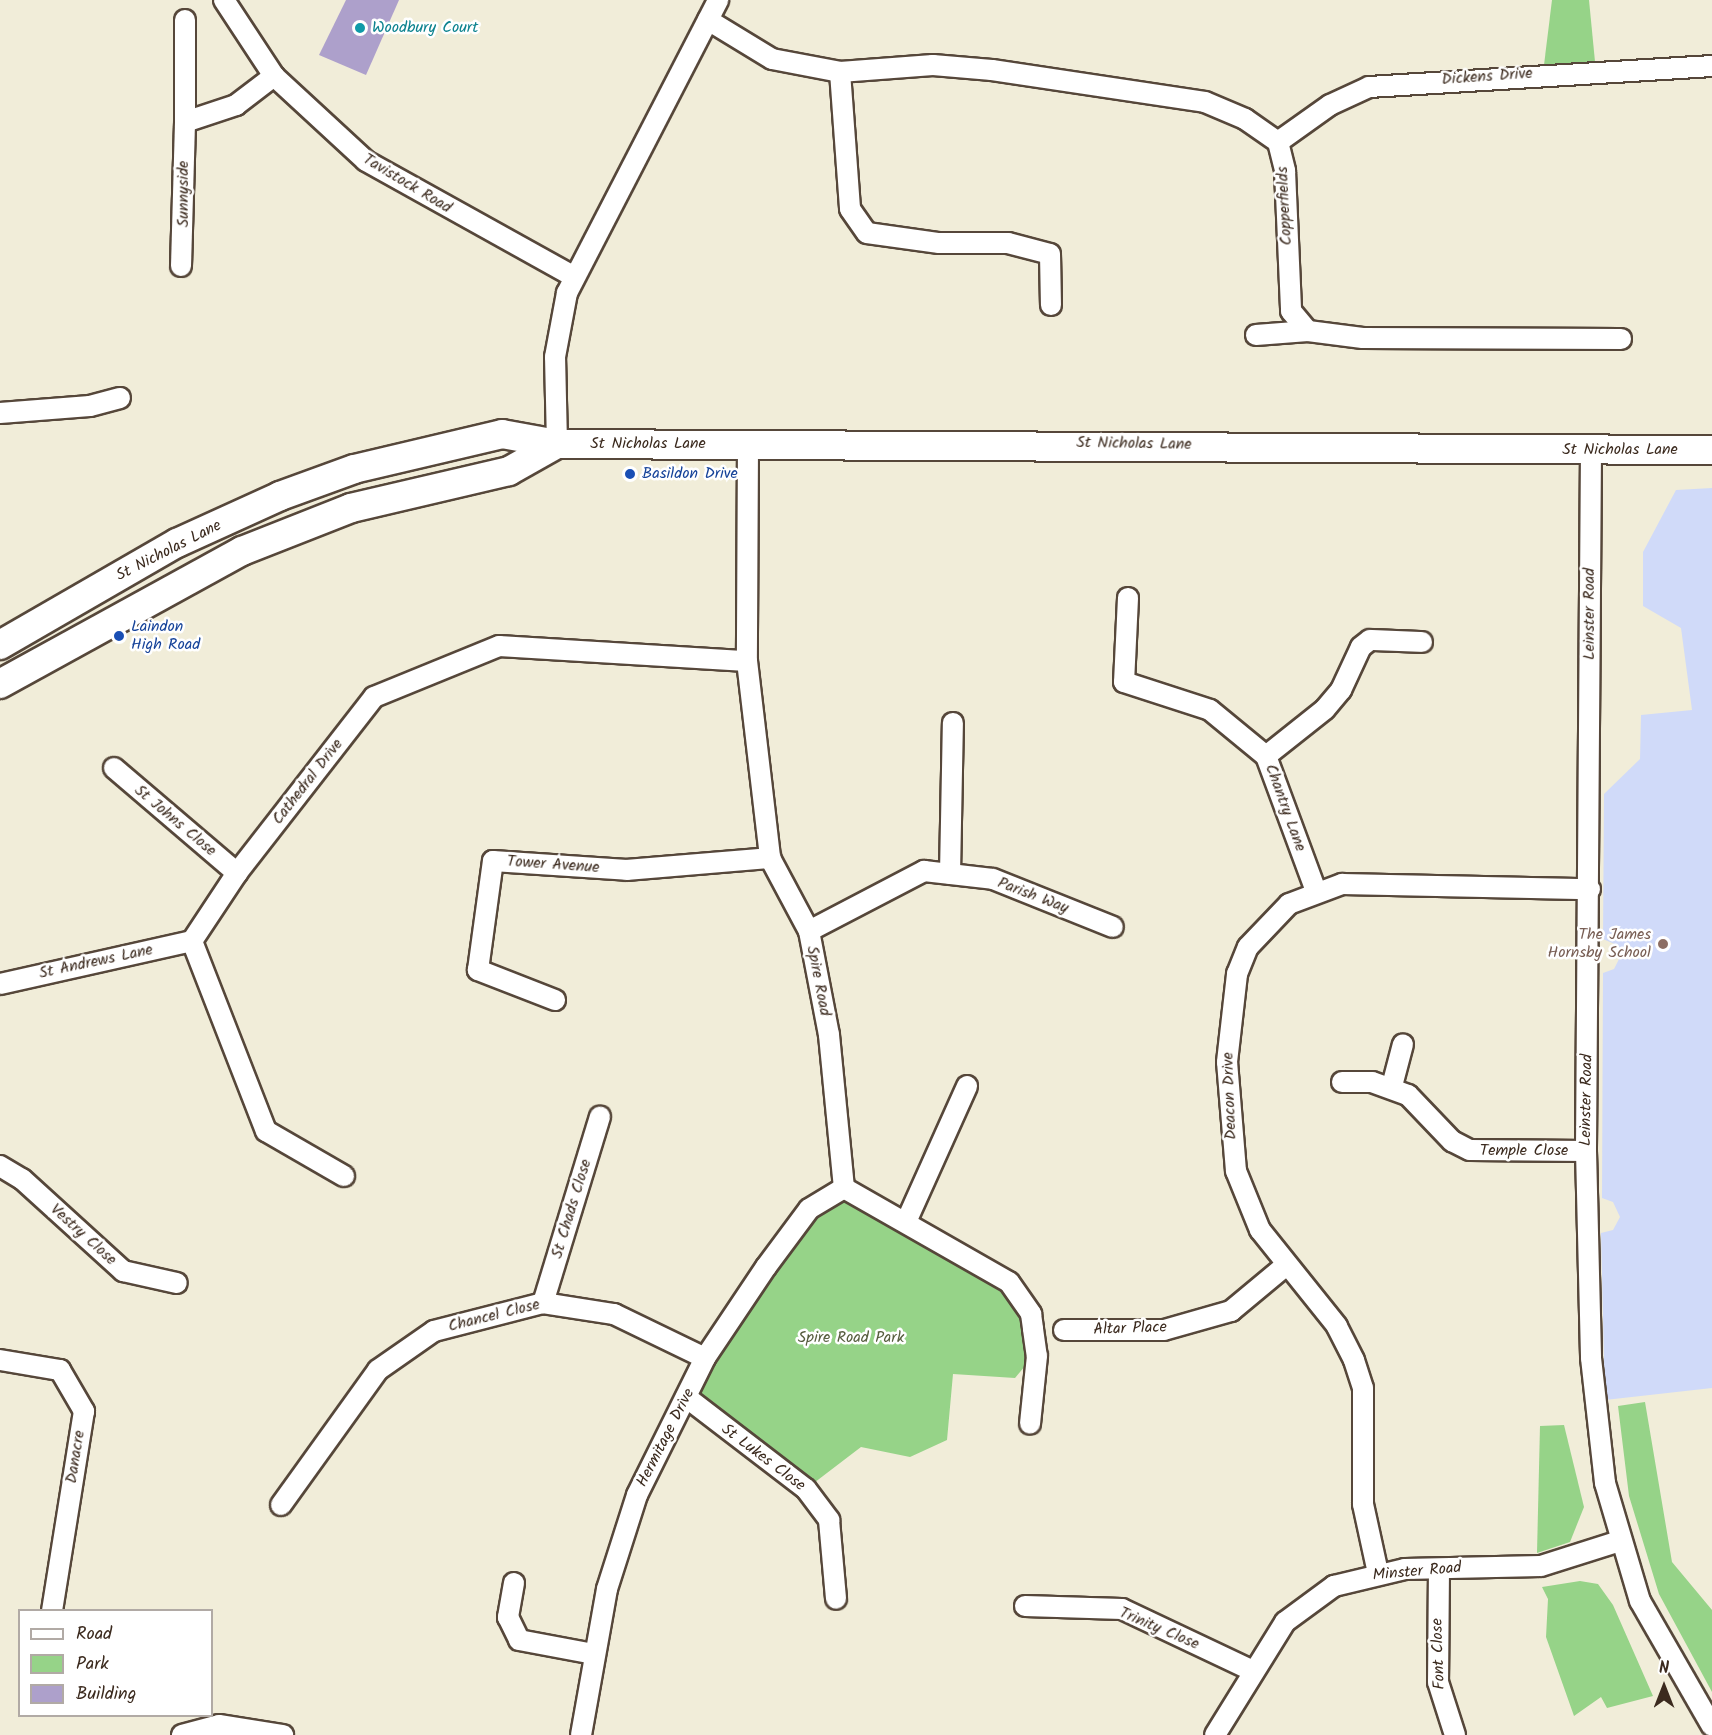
<!DOCTYPE html>
<html>
<head>
<meta charset="utf-8">
<style>
	body { margin:0 }
	#map { position:relative; width:1712px; height:1735px; overflow:hidden; background:#f1edd9; font-family:Kalam,sans-serif }
	div>[style] { position:absolute }
	.built>* { inset:0; background:#d0daf9 }
	.green>* { inset:0; background:#96d388 }
	.building>* { inset:0; background:#ada0cb }
	.roads { filter:drop-shadow(2px 0 #56473a) drop-shadow(-2px 0 #56473a) drop-shadow(0 2px #56473a) drop-shadow(0 -2px #56473a) }
	.minor>* { height:20px; margin:-10px; padding:0 10px; transform-origin:10px; border-radius:10px; background:#fff }
	.secondary>* { height:28px; margin:-14px; padding:0 14px; transform-origin:14px; border-radius:14px; background:#fff }
	.dots>* { width:16px; height:16px; translate:-50% -50%; box-sizing:border-box; border:3px solid #fff; border-radius:50% }
	span { translate:-50% -50%; white-space:nowrap; text-align:center; line-height:1.15; -webkit-text-stroke:5px #fff; paint-order:stroke }
	.culture-label { font-size:16px; color:#0d838f }
	.left { translate:0 -50%; text-align:left }
	.street-label { font-size:16px; color:#3b2a1e }
	.transit-label { font-size:16px; color:#164399 }
	.education-label { font-size:16px; color:#785e54 }
	.right { translate:-100% -50%; text-align:right }
	.park-label { font-size:16px; color:#565d3e }
	.legend { position:absolute; left:18px; top:1609px; width:195px; height:108px; box-sizing:border-box; background:#fff; border:2px solid #b1aaa5; margin:0; padding:8px 10px; list-style:none; font-size:18px; color:#3b2a1e }
	.legend li { display:flex; align-items:center; gap:12px; height:30px }
	.legend b { width:30px; border:2px solid #b1aaa5 }
	.north { position:absolute; left:1634px; top:1657px; width:60px; height:60px; -webkit-text-stroke:4px #fff; paint-order:stroke; rotate:0deg; font-size:16px; font-weight:700; line-height:24px; text-align:center; color:#3b2a1e }
	.north::after { content:''; display:block; margin:auto; width:21px; height:27px; background:#3b2a1e; clip-path:polygon(50% 0,100% 100%,50% 72%,0 100%) }
</style>
</head>
<body>
<div id="map">
	<div class="built">
		<i style="clip-path:polygon(1712px 488px,1712px 1388px,1605px 1400px,1601px 1233px,1613px 1230px,1620px 1217px,1613px 1202px,1602px 1198px,1603px 973px,1614px 969px,1620px 957px,1617px 945px,1603px 939px,1604px 794px,1640px 759px,1641px 715px,1692px 710px,1681px 628px,1643px 606px,1643px 552px,1676px 490px)"></i>
	</div>
	<div class="green">
		<i style="clip-path:polygon(1552px 0,1589px 0,1596px 72px,1543px 73px)"></i>
		<i style="clip-path:polygon(844px 1188px,1009px 1282px,1036px 1353px,1015px 1378px,953px 1374px,947px 1440px,910px 1457px,861px 1447px,806px 1489px,686px 1397px,809px 1209px)"></i>
		<i style="clip-path:polygon(1645px 1402px,1672px 1562px,1712px 1610px,1712px 1692px,1659px 1594px,1629px 1496px,1618px 1406px)"></i>
		<i style="clip-path:polygon(1564px 1425px,1584px 1507px,1570px 1542px,1537px 1553px,1540px 1426px)"></i>
		<i style="clip-path:polygon(1580px 1581px,1598px 1584px,1613px 1605px,1653px 1696px,1607px 1708px,1601px 1697px,1574px 1716px,1546px 1637px,1548px 1599px,1542px 1587px)"></i>
	</div>
	<div class="building">
		<i style="clip-path:polygon(346px 0,399px 0,366px 75px,319px 55px)"></i>
	</div>
	<div class="roads">
		<div class="minor">
			<i style="left:224px;top:0;width:91px;rotate:56.7deg"></i>
			<i style="left:274px;top:76px;width:125px;rotate:42.7deg"></i>
			<i style="left:366px;top:161px;width:238px;rotate:29.1deg"></i>
			<i style="left:185px;top:20px;width:102px;rotate:90deg"></i>
			<i style="left:185px;top:122px;width:54px;rotate:-18.4deg"></i>
			<i style="left:236px;top:105px;width:48px;rotate:-37.3deg"></i>
			<i style="left:708px;top:20px;width:75px;rotate:31.4deg"></i>
			<i style="left:772px;top:59px;width:69px;rotate:10.8deg"></i>
			<i style="left:840px;top:72px;width:93px;rotate:-4.3deg"></i>
			<i style="left:933px;top:65px;width:59px;rotate:4.8deg"></i>
			<i style="left:992px;top:70px;width:215px;rotate:8.5deg"></i>
			<i style="left:1205px;top:102px;width:43px;rotate:23deg"></i>
			<i style="left:1245px;top:119px;width:40px;rotate:34.9deg"></i>
			<i style="left:1278px;top:142px;width:30px;rotate:76deg"></i>
			<i style="left:1285px;top:171px;width:140px;rotate:87.5deg"></i>
			<i style="left:1291px;top:311px;width:26px;rotate:50deg"></i>
			<i style="left:1308px;top:331px;width:55px;rotate:7.3deg"></i>
			<i style="left:1363px;top:338px;width:258px;rotate:0.2deg"></i>
			<i style="left:840px;top:72px;width:137px;rotate:85.8deg"></i>
			<i style="left:850px;top:209px;width:29px;rotate:55deg"></i>
			<i style="left:867px;top:233px;width:73px;rotate:7.9deg"></i>
			<i style="left:939px;top:243px;width:69px"></i>
			<i style="left:1008px;top:243px;width:43px;rotate:14.7deg"></i>
			<i style="left:1050px;top:254px;width:51px;rotate:88.9deg"></i>
			<i style="left:1278px;top:142px;width:64px;rotate:-35.4deg"></i>
			<i style="left:1330px;top:105px;width:43px;rotate:-24.8deg"></i>
			<i style="left:1369px;top:87px;width:344px;rotate:-3.5deg"></i>
			<i style="left:181px;top:266px;width:144px;rotate:-88.4deg"></i>
			<i style="left:1256px;top:335px;width:52px;rotate:-4.4deg"></i>
			<i style="left:0;top:413px;width:90px;rotate:-4.4deg"></i>
			<i style="left:90px;top:406px;width:31px;rotate:-15deg"></i>
			<i style="left:557px;top:444px;width:87px;rotate:-91.3deg"></i>
			<i style="left:555px;top:357px;width:65px;rotate:-79.4deg"></i>
			<i style="left:567px;top:293px;width:330px;rotate:-62.7deg"></i>
			<i style="left:748px;top:445px;width:216px;rotate:90.3deg"></i>
			<i style="left:747px;top:661px;width:198px;rotate:83.3deg"></i>
			<i style="left:770px;top:858px;width:83px;rotate:61.9deg"></i>
			<i style="left:809px;top:931px;width:106px;rotate:79.1deg"></i>
			<i style="left:829px;top:1035px;width:154px;rotate:84.4deg"></i>
			<i style="left:844px;top:1188px;width:190px;rotate:29.7deg"></i>
			<i style="left:1009px;top:1282px;width:39px;rotate:55deg"></i>
			<i style="left:1031px;top:1314px;width:15px;rotate:82deg"></i>
			<i style="left:1033px;top:1329px;width:27px;rotate:82deg"></i>
			<i style="left:1037px;top:1356px;width:68px;rotate:95.9deg"></i>
			<i style="left:1591px;top:450px;width:701px;rotate:90.41deg"></i>
			<i style="left:1586px;top:1151px;width:207px;rotate:88.6deg"></i>
			<i style="left:1591px;top:1358px;width:126px;rotate:83.6deg"></i>
			<i style="left:1605px;top:1483px;width:123px;rotate:73.5deg"></i>
			<i style="left:1640px;top:1601px;width:144px;rotate:60.1deg"></i>
			<i style="left:1128px;top:598px;width:84px;rotate:92.7deg"></i>
			<i style="left:1124px;top:682px;width:90px;rotate:18deg"></i>
			<i style="left:1210px;top:710px;width:72px;rotate:39.4deg"></i>
			<i style="left:1266px;top:756px;width:144px;rotate:69.7deg"></i>
			<i style="left:1266px;top:756px;width:75px;rotate:-38.5deg"></i>
			<i style="left:1325px;top:709px;width:25px;rotate:-50deg"></i>
			<i style="left:1341px;top:690px;width:47px;rotate:-65.1deg"></i>
			<i style="left:1361px;top:647px;width:11px;rotate:-38deg"></i>
			<i style="left:1370px;top:640px;width:52px;rotate:2.2deg"></i>
			<i style="left:114px;top:768px;width:162px;rotate:40.5deg"></i>
			<i style="left:950px;top:874px;width:151px;rotate:-88.9deg"></i>
			<i style="left:809px;top:931px;width:130px;rotate:-27.6deg"></i>
			<i style="left:924px;top:871px;width:69px;rotate:6.6deg"></i>
			<i style="left:993px;top:879px;width:129px;rotate:21.8deg"></i>
			<i style="left:0;top:984px;width:197px;rotate:-12.6deg"></i>
			<i style="left:555px;top:1000px;width:83px;rotate:-158.7deg"></i>
			<i style="left:478px;top:970px;width:110px;rotate:-82.2deg"></i>
			<i style="left:493px;top:861px;width:134px;rotate:3.8deg"></i>
			<i style="left:627px;top:870px;width:144px;rotate:-4.8deg"></i>
			<i style="left:1342px;top:1082px;width:30px"></i>
			<i style="left:1372px;top:1082px;width:38px;rotate:20deg"></i>
			<i style="left:1408px;top:1095px;width:64px;rotate:46.3deg"></i>
			<i style="left:1452px;top:1141px;width:20px;rotate:27deg"></i>
			<i style="left:1470px;top:1150px;width:116px;rotate:0.5deg"></i>
			<i style="left:1392px;top:1086px;width:43px;rotate:-75.3deg"></i>
			<i style="left:0;top:1166px;width:26px;rotate:31deg"></i>
			<i style="left:22px;top:1179px;width:137px;rotate:42.3deg"></i>
			<i style="left:123px;top:1271px;width:55px;rotate:12.5deg"></i>
			<i style="left:344px;top:1176px;width:90px;rotate:-150deg"></i>
			<i style="left:266px;top:1131px;width:204px;rotate:-111.3deg"></i>
			<i style="left:192px;top:941px;width:82px;rotate:-56.5deg"></i>
			<i style="left:237px;top:873px;width:223px;rotate:-52.1deg"></i>
			<i style="left:374px;top:697px;width:135px;rotate:-22.2deg"></i>
			<i style="left:499px;top:646px;width:248px;rotate:3.5deg"></i>
			<i style="left:906px;top:1222px;width:149px;rotate:-65.8deg"></i>
			<i style="left:543px;top:1303px;width:195px;rotate:-73deg"></i>
			<i style="left:1064px;top:1330px;width:100px"></i>
			<i style="left:1164px;top:1330px;width:70px;rotate:-15.8deg"></i>
			<i style="left:1231px;top:1311px;width:70px;rotate:-39.8deg"></i>
			<i style="left:0;top:1360px;width:61px;rotate:9.5deg"></i>
			<i style="left:60px;top:1370px;width:48px;rotate:59.7deg"></i>
			<i style="left:84px;top:1411px;width:202px;rotate:99.1deg"></i>
			<i style="left:686px;top:1397px;width:151px;rotate:37.5deg"></i>
			<i style="left:806px;top:1489px;width:39px;rotate:53deg"></i>
			<i style="left:829px;top:1520px;width:79px;rotate:84.9deg"></i>
			<i style="left:281px;top:1505px;width:166px;rotate:-54.3deg"></i>
			<i style="left:378px;top:1370px;width:68px;rotate:-34.9deg"></i>
			<i style="left:434px;top:1331px;width:113px;rotate:-14.4deg"></i>
			<i style="left:543px;top:1303px;width:72px;rotate:8.8deg"></i>
			<i style="left:614px;top:1314px;width:101px;rotate:25.8deg"></i>
			<i style="left:1439px;top:1569px;width:113px;rotate:90.5deg"></i>
			<i style="left:1438px;top:1682px;width:56px;rotate:72.2deg"></i>
			<i style="left:1378px;top:1573px;width:71px;rotate:-102.3deg"></i>
			<i style="left:1363px;top:1504px;width:116px;rotate:-90deg"></i>
			<i style="left:1363px;top:1388px;width:29px;rotate:-108deg"></i>
			<i style="left:1354px;top:1360px;width:38px;rotate:-117deg"></i>
			<i style="left:1337px;top:1326px;width:123px;rotate:-128.7deg"></i>
			<i style="left:1260px;top:1230px;width:64px;rotate:-112.1deg"></i>
			<i style="left:1236px;top:1171px;width:109px;rotate:-94.7deg"></i>
			<i style="left:1227px;top:1062px;width:89px;rotate:-83.5deg"></i>
			<i style="left:1237px;top:974px;width:29px;rotate:-68deg"></i>
			<i style="left:1248px;top:947px;width:59px;rotate:-46.4deg"></i>
			<i style="left:1289px;top:904px;width:57px;rotate:-20.7deg"></i>
			<i style="left:1342px;top:884px;width:248px;rotate:1.2deg"></i>
			<i style="left:514px;top:1583px;width:35px;rotate:100deg"></i>
			<i style="left:508px;top:1617px;width:25px;rotate:64deg"></i>
			<i style="left:519px;top:1640px;width:76px;rotate:10.6deg"></i>
			<i style="left:1025px;top:1606px;width:97px;rotate:1.8deg"></i>
			<i style="left:1122px;top:1609px;width:145px;rotate:25.3deg"></i>
			<i style="left:182px;top:1735px;width:38px;rotate:-15deg"></i>
			<i style="left:219px;top:1725px;width:65px;rotate:8.9deg"></i>
			<i style="left:581px;top:1735px;width:148px;rotate:-79.9deg"></i>
			<i style="left:607px;top:1589px;width:99px;rotate:-72.3deg"></i>
			<i style="left:637px;top:1495px;width:153px;rotate:-63.6deg"></i>
			<i style="left:705px;top:1358px;width:110px;rotate:-56.2deg"></i>
			<i style="left:766px;top:1267px;width:72px;rotate:-53.4deg"></i>
			<i style="left:809px;top:1209px;width:41px;rotate:-31deg"></i>
			<i style="left:1215px;top:1735px;width:133px;rotate:-58.2deg"></i>
			<i style="left:1285px;top:1622px;width:61px;rotate:-36.3deg"></i>
			<i style="left:1334px;top:1586px;width:73px;rotate:-13.5deg"></i>
			<i style="left:1405px;top:1569px;width:136px;rotate:-1.3deg"></i>
			<i style="left:1541px;top:1566px;width:83px;rotate:-17.6deg"></i>
		</div>
		<div class="secondary">
			<i style="left:0;top:645px;width:204px;rotate:-30deg"></i>
			<i style="left:177px;top:543px;width:113px;rotate:-24.5deg"></i>
			<i style="left:280px;top:496px;width:79px;rotate:-20deg"></i>
			<i style="left:354px;top:469px;width:152px;rotate:-13.3deg"></i>
			<i style="left:502px;top:434px;width:56px;rotate:10.3deg"></i>
			<i style="left:557px;top:444px;width:1155px;rotate:0.3deg"></i>
			<i style="left:0;top:684px;width:276px;rotate:-28.8deg"></i>
			<i style="left:242px;top:551px;width:117px;rotate:-21.5deg"></i>
			<i style="left:351px;top:508px;width:162px;rotate:-13.2deg"></i>
			<i style="left:509px;top:471px;width:55px;rotate:-29.4deg"></i>
		</div>
	</div>
	<div class="dots">
		<i style="left:360px;top:28px;background:#0f9aa8"></i>
		<i style="left:630px;top:474px;background:#1a4fb4"></i>
		<i style="left:119px;top:636px;background:#1a4fb4"></i>
		<i style="left:1663px;top:944px;background:#8d6e63"></i>
	</div>
	<div class="culture-label">
		<span class="left" style="left:372px;top:28px">Woodbury Court</span>
	</div>
	<div class="street-label">
		<span style="left:1487px;top:77px;rotate:-4deg">Dickens Drive</span>
		<span style="left:407px;top:184px;rotate:31deg">Tavistock Road</span>
		<span style="left:184px;top:194px;rotate:-90deg">Sunnyside</span>
		<span style="left:1285px;top:206px;rotate:-93deg">Copperfields</span>
		<span style="left:648px;top:444px">St Nicholas Lane</span>
		<span style="left:1134px;top:444px;rotate:1deg">St Nicholas Lane</span>
		<span style="left:1620px;top:450px">St Nicholas Lane</span>
		<span style="left:169px;top:551px;rotate:-27deg">St Nicholas Lane</span>
		<span style="left:1590px;top:614px;rotate:-90deg">Leinster Road</span>
		<span style="left:308px;top:782px;rotate:-52deg">Cathedral Drive</span>
		<span style="left:1285px;top:808px;rotate:70deg">Chantry Lane</span>
		<span style="left:175px;top:821px;rotate:40deg">St Johns Close</span>
		<span style="left:553px;top:865px;rotate:4deg">Tower Avenue</span>
		<span style="left:1033px;top:896px;rotate:21deg">Parish Way</span>
		<span style="left:96px;top:962px;rotate:-12deg">St Andrews Lane</span>
		<span style="left:818px;top:981px;rotate:79deg">Spire Road</span>
		<span style="left:1230px;top:1096px;rotate:-92deg">Deacon Drive</span>
		<span style="left:1587px;top:1100px;rotate:-89deg">Leinster Road</span>
		<span style="left:1524px;top:1151px">Temple Close</span>
		<span style="left:572px;top:1209px;rotate:-73deg">St Chads Close</span>
		<span style="left:83px;top:1235px;rotate:42deg">Vestry Close</span>
		<span style="left:494px;top:1316px;rotate:-14deg">Chancel Close</span>
		<span style="left:1130px;top:1329px;rotate:-2deg">Altar Place</span>
		<span style="left:666px;top:1438px;rotate:-63deg">Hermitage Drive</span>
		<span style="left:76px;top:1457px;rotate:-81deg">Danacre</span>
		<span style="left:763px;top:1458px;rotate:37deg">St Lukes Close</span>
		<span style="left:1417px;top:1572px;rotate:-5deg">Minster Road</span>
		<span style="left:1159px;top:1629px;rotate:23deg">Trinity Close</span>
		<span style="left:1439px;top:1654px;rotate:-92deg">Font Close</span>
	</div>
	<div class="transit-label">
		<span class="left" style="left:642px;top:474px">Basildon Drive</span>
		<span class="left" style="left:131px;top:636px">Laindon<br>High Road</span>
	</div>
	<div class="education-label">
		<span class="right" style="left:1651px;top:944px">The James<br>Hornsby School</span>
	</div>
	<div class="park-label">
		<span style="left:851px;top:1338px">Spire Road Park</span>
	</div>
	<ul class="legend">
	<li><b style="height:8px;background:#fff"></b>Road</li>
	<li><b style="height:16px;background:#96d388"></b>Park</li>
	<li><b style="height:16px;background:#ada0cb"></b>Building</li>
	</ul>
	<div class="north">N</div>
</div>
</body>
</html>
